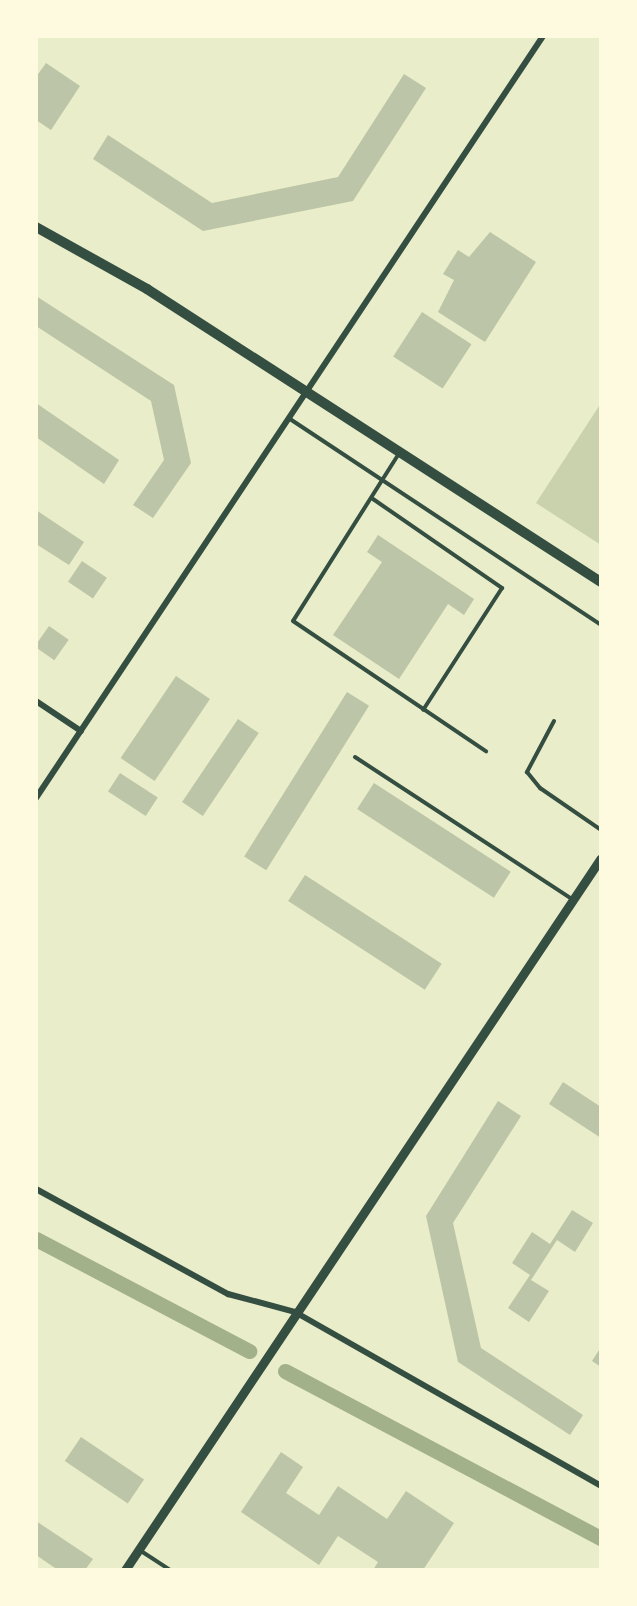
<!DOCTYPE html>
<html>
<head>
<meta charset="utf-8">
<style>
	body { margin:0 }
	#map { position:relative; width:637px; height:1606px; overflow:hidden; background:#e9edc9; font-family:Montserrat,sans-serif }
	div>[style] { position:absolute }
	.green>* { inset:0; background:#cad2ad }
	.canal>* { height:15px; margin:-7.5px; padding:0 7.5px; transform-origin:7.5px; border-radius:7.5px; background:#a3b18a }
	.building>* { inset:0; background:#bcc5a7; transform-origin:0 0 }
	.service>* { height:4px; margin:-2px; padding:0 2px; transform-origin:2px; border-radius:2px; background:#344e41 }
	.minor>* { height:6px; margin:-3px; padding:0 3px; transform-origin:3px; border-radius:3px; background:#344e41 }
	.tertiary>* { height:9px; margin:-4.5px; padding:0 4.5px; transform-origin:4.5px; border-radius:4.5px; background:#344e41 }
	.secondary>* { height:10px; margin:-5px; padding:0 5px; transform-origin:5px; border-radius:5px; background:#344e41 }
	span { translate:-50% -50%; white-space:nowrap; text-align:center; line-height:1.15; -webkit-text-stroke:4.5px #fefae0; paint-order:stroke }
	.frame { position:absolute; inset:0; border:38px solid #fefae0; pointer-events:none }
</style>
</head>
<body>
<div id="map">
	<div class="green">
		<i style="clip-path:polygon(601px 403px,601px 545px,536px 503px)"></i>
	</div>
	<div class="canal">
		<i style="left:36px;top:1239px;width:241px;rotate:27.7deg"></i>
		<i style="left:285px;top:1371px;width:357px;rotate:27.9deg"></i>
	</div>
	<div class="building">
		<i style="clip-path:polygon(46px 63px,80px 86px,51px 130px,36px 120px,36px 77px)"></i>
		<i style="clip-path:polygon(404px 74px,426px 88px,353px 201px,203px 231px,93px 159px,108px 135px,212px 203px,338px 177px)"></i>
		<i style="clip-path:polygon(490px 232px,536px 262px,485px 342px,438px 312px,454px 280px,443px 274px,458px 250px,469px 257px)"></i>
		<i style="clip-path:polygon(36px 296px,174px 385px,191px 463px,153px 518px,133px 505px,164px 460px,151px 401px,36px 326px)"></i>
		<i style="left:422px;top:312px;width:59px;height:53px;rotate:33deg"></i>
		<i style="clip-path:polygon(36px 403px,119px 460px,104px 484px,36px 437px)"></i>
		<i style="clip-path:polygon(36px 510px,84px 542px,69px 565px,36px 544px)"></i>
		<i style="clip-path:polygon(378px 535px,474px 599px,464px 615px,448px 604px,399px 679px,333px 635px,382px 562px,367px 552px)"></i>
		<i style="left:82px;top:561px;width:30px;height:25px;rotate:34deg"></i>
		<i style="left:49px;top:626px;width:24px;height:25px;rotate:35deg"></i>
		<i style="left:176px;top:676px;width:41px;height:99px;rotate:34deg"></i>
		<i style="left:347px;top:692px;width:26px;height:194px;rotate:32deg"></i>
		<i style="left:238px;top:719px;width:25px;height:100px;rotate:34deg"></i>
		<i style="left:120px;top:773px;width:45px;height:22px;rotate:33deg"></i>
		<i style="left:374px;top:783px;width:163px;height:31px;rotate:33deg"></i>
		<i style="left:305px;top:875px;width:163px;height:31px;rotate:33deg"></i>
		<i style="clip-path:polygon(563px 1082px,601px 1107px,601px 1138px,549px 1104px)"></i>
		<i style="clip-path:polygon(498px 1101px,521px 1116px,453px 1223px,481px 1348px,583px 1415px,570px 1435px,458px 1362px,426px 1216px)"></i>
		<i style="clip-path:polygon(572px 1210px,593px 1223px,575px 1252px,557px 1240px,531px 1280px,549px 1291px,529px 1322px,508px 1308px,530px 1275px,512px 1263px,532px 1232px,550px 1244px)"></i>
		<i style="clip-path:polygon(601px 1347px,601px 1367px,592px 1361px)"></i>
		<i style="left:81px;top:1437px;width:76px;height:29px;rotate:34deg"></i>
		<i style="clip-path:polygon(281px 1452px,303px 1467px,286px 1493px,319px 1515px,338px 1486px,387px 1519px,406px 1491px,454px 1523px,423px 1570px,373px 1570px,378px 1562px,338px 1536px,319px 1565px,241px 1512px)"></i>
		<i style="clip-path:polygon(36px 1521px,93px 1559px,85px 1570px,58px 1570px,36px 1555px)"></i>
	</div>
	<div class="service">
		<i style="left:290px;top:419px;width:373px;rotate:33.5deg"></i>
		<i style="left:398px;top:455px;width:196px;rotate:122.3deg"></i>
		<i style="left:293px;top:621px;width:233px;rotate:34deg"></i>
		<i style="left:373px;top:499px;width:157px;rotate:34.6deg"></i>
		<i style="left:502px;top:588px;width:145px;rotate:122.9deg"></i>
		<i style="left:554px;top:721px;width:58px;rotate:117.9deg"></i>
		<i style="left:527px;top:772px;width:21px;rotate:51deg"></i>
		<i style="left:540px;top:788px;width:74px;rotate:34.5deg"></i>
		<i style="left:355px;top:757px;width:259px;rotate:33.2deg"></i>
		<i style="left:141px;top:1551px;width:35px;rotate:33deg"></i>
	</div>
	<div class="minor">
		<i style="left:36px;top:701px;width:54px;rotate:33.7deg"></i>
		<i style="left:36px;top:798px;width:915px;rotate:-56.36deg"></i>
		<i style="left:36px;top:1189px;width:219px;rotate:28.7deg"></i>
		<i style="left:228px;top:1294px;width:69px;rotate:15deg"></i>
		<i style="left:295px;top:1312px;width:352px;rotate:29.6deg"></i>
	</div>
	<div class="tertiary">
		<i style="left:125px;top:1570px;width:856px;rotate:-56.24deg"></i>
	</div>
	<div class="secondary">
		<i style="left:36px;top:227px;width:127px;rotate:29.2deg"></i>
		<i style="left:147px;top:289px;width:540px;rotate:32.84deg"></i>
	</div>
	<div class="frame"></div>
</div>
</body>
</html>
